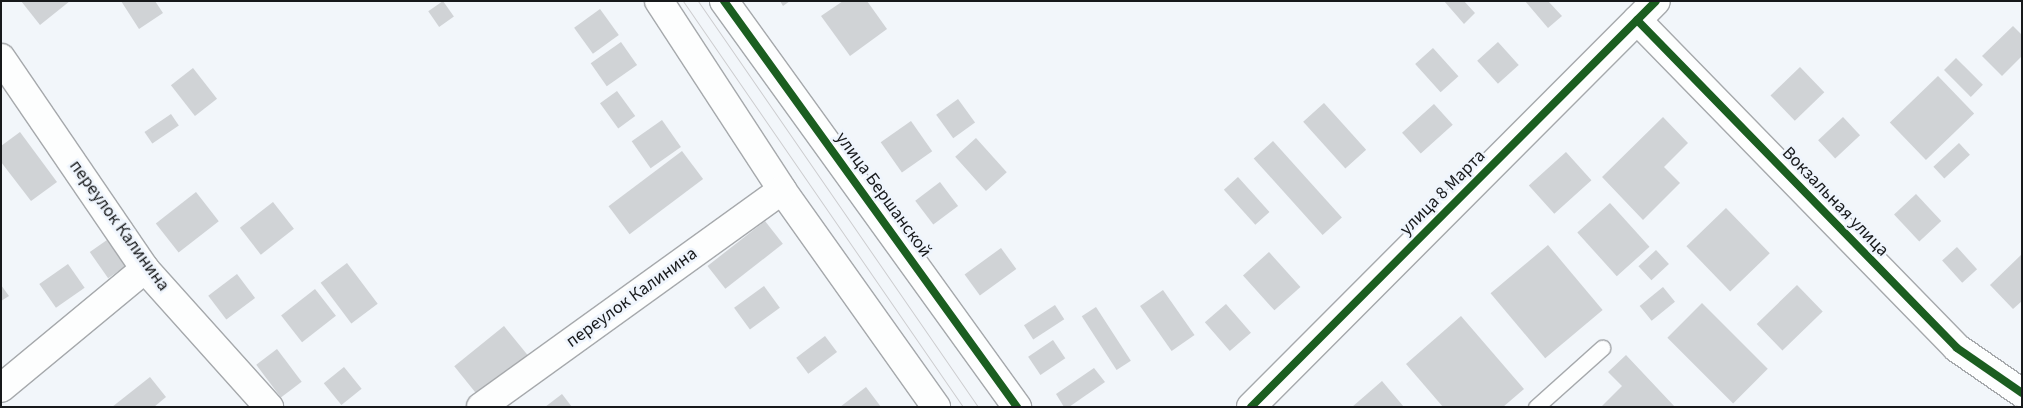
<!DOCTYPE html>
<meta charset="utf-8">
<style>
body{margin:0}
#map{position:relative;width:2023px;height:408px;overflow:hidden;background:#f2f6fa;font-family:"Source Sans 3",sans-serif}
div>[style]{position:absolute}
.building>*{inset:0;background:#d0d3d6;transform-origin:0 0}
.roads{filter:drop-shadow(1px 0 #a6a9ac) drop-shadow(-1px 0 #a6a9ac) drop-shadow(0 1px #a6a9ac) drop-shadow(0 -1px #a6a9ac)}
.service>*{height:15px;margin:-7.5px;padding:0 7.5px;transform-origin:7.5px;border-radius:7.5px;background:#fdfefe}
.minor>*{height:28px;margin:-14px;padding:0 14px;transform-origin:14px;border-radius:14px;background:#fdfefe}
.tram>*{height:1px;margin:-0.5px;padding:0 0.5px;transform-origin:0.5px;border-radius:0.5px;background:#cdcdcf}
.cycleway>*{height:8px;margin:-4px;padding:0 4px;transform-origin:4px;border-radius:4px;background:#1b5e20}
span{translate:-50% -50%;white-space:nowrap;text-align:center;line-height:1.15;-webkit-text-stroke:5px #eff5fd;paint-order:stroke}
.street-label{font-size:18px;color:#17191b}
.frame{position:absolute;inset:0;border:2px solid #17191b;pointer-events:none}
</style>
<div id="map">
<div class="building">
<div style="clip-path:polygon(21px 1px,70px 1px,40px 25px)"></div>
<div style="clip-path:polygon(121px 1px,155px 1px,163px 13px,139px 29px)"></div>
<div style="left:443px;top:1px;width:19px;height:18px;rotate:55deg"></div>
<div style="clip-path:polygon(780px 1px,790px 1px,783px 6px)"></div>
<div style="clip-path:polygon(843px 1px,867px 1px,887px 29px,850px 56px,821px 16px)"></div>
<div style="clip-path:polygon(1444px 1px,1464px 1px,1475px 13px,1464px 24px)"></div>
<div style="clip-path:polygon(1525px 1px,1548px 1px,1562px 16px,1548px 28px)"></div>
<div style="left:600px;top:9px;width:32px;height:32px;rotate:54deg"></div>
<div style="clip-path:polygon(2013px 26px,2022px 35px,2022px 56px,2002px 76px,1982px 56px)"></div>
<div style="left:621px;top:42px;width:28px;height:37px;rotate:55deg"></div>
<div style="left:1498px;top:42px;width:31px;height:28px;rotate:48deg"></div>
<div style="left:1433px;top:48px;width:38px;height:24px;rotate:48deg"></div>
<div style="left:1956px;top:58px;width:38px;height:17px;rotate:45deg"></div>
<div style="left:1800px;top:67px;width:35px;height:41px;rotate:46deg"></div>
<div style="left:193px;top:68px;width:39px;height:28px;rotate:52deg"></div>
<div style="left:1938px;top:76px;width:52px;height:67px;rotate:46deg"></div>
<div style="left:617px;top:91px;width:31px;height:21px;rotate:54deg"></div>
<div style="left:958px;top:99px;width:29px;height:27px;rotate:54deg"></div>
<div style="left:1324px;top:103px;width:63px;height:28px;rotate:48deg"></div>
<div style="left:1434px;top:104px;width:28px;height:43px;rotate:48deg"></div>
<div style="left:171px;top:114px;width:14px;height:32px;rotate:56deg"></div>
<div style="clip-path:polygon(1663px 117px,1688px 143px,1664px 167px,1680px 183px,1643px 220px,1602px 177px)"></div>
<div style="left:1843px;top:117px;width:25px;height:34px;rotate:47deg"></div>
<div style="left:662px;top:120px;width:33px;height:37px;rotate:55deg"></div>
<div style="left:911px;top:121px;width:37px;height:37px;rotate:55deg"></div>
<div style="clip-path:polygon(20px 132px,57px 182px,31px 201px,1px 162px,1px 146px)"></div>
<div style="left:976px;top:138px;width:46px;height:28px;rotate:48deg"></div>
<div style="left:1273px;top:141px;width:103px;height:26px;rotate:48deg"></div>
<div style="left:1959px;top:143px;width:16px;height:35px;rotate:47deg"></div>
<div style="left:682px;top:151px;width:35px;height:92px;rotate:53deg"></div>
<div style="left:1566px;top:152px;width:38px;height:50px;rotate:48deg"></div>
<div style="left:1238px;top:177px;width:47px;height:19px;rotate:48deg"></div>
<div style="left:940px;top:182px;width:30px;height:31px;rotate:53deg"></div>
<div style="left:196px;top:192px;width:37px;height:51px;rotate:52deg"></div>
<div style="left:1916px;top:194px;width:37px;height:30px;rotate:47deg"></div>
<div style="left:273px;top:202px;width:34px;height:42px;rotate:52deg"></div>
<div style="left:1610px;top:203px;width:59px;height:44px;rotate:48deg"></div>
<div style="left:1726px;top:208px;width:63px;height:55px;rotate:46deg"></div>
<div style="left:765px;top:221px;width:29px;height:73px;rotate:52deg"></div>
<div style="left:107px;top:240px;width:32px;height:21px;rotate:55deg"></div>
<div style="left:1548px;top:245px;width:85px;height:75px;rotate:50deg"></div>
<div style="left:1957px;top:247px;width:30px;height:20px;rotate:48deg"></div>
<div style="left:1001px;top:248px;width:26px;height:45px;rotate:54deg"></div>
<div style="left:1656px;top:250px;width:19px;height:24px;rotate:47deg"></div>
<div style="left:1269px;top:252px;width:47px;height:35px;rotate:48deg"></div>
<div style="clip-path:polygon(2022px 254px,2022px 301px,2013px 309px,1990px 285px)"></div>
<div style="left:347px;top:263px;width:51px;height:33px;rotate:53deg"></div>
<div style="left:68px;top:264px;width:29px;height:35px;rotate:55deg"></div>
<div style="left:237px;top:274px;width:30px;height:36px;rotate:53deg"></div>
<div style="clip-path:polygon(1px 285px,9px 296px,1px 301px)"></div>
<div style="left:1797px;top:285px;width:37px;height:56px;rotate:46deg"></div>
<div style="left:764px;top:286px;width:27px;height:37px;rotate:54deg"></div>
<div style="left:1663px;top:287px;width:19px;height:30px;rotate:51deg"></div>
<div style="left:315px;top:289px;width:34px;height:43px;rotate:52deg"></div>
<div style="left:1163px;top:290px;width:55px;height:28px;rotate:55deg"></div>
<div style="left:1702px;top:303px;width:93px;height:49px;rotate:45deg"></div>
<div style="left:1226px;top:304px;width:38px;height:28px;rotate:49deg"></div>
<div style="left:1055px;top:305px;width:17px;height:37px;rotate:57deg"></div>
<div style="left:1096px;top:307px;width:64px;height:17px;rotate:57deg"></div>
<div style="clip-path:polygon(1461px 316px,1524px 389px,1503px 407px,1443px 407px,1406px 364px)"></div>
<div style="left:504px;top:326px;width:41px;height:64px;rotate:51deg"></div>
<div style="left:825px;top:336px;width:20px;height:36px;rotate:53deg"></div>
<div style="left:1053px;top:340px;width:22px;height:30px;rotate:56deg"></div>
<div style="left:277px;top:349px;width:41px;height:26px;rotate:53deg"></div>
<div style="clip-path:polygon(1626px 355px,1675px 407px,1601px 407px,1622px 386px,1608px 372px)"></div>
<div style="left:344px;top:367px;width:28px;height:26px;rotate:51deg"></div>
<div style="clip-path:polygon(1094px 368px,1105px 382px,1069px 407px,1064px 407px,1056px 394px)"></div>
<div style="clip-path:polygon(150px 377px,166px 397px,154px 407px,112px 407px)"></div>
<div style="clip-path:polygon(1382px 381px,1404px 407px,1352px 407px)"></div>
<div style="clip-path:polygon(866px 387px,881px 407px,840px 407px)"></div>
<div style="clip-path:polygon(562px 394px,572px 407px,545px 407px)"></div>
</div>
<div class="roads">
<div class="service">
<div style="left:1536px;top:407px;width:89px;rotate:-41.8deg"></div>
</div>
<div class="minor">
<div style="left:659px;top:1px;width:225px;rotate:56.9deg"></div>
<div style="left:782px;top:190px;width:266px;rotate:54.6deg"></div>
<div style="left:724px;top:1px;width:501px;rotate:54.18deg"></div>
<div style="left:1637px;top:20px;width:458px;rotate:45.7deg"></div>
<div style="left:1957px;top:348px;width:79px;rotate:34.7deg"></div>
<div style="left:1px;top:58px;width:255px;rotate:55.7deg"></div>
<div style="left:145px;top:269px;width:186px;rotate:48.1deg"></div>
<div style="left:1px;top:388px;width:187px;rotate:-39.6deg"></div>
<div style="left:481px;top:407px;width:371px;rotate:-35.8deg"></div>
<div style="left:1251px;top:407px;width:573px;rotate:-45.07deg"></div>
</div>
</div>
<div class="tram">
<div style="left:683px;top:1px;width:493px;rotate:55.4deg"></div>
<div style="left:698px;top:1px;width:493px;rotate:55.4deg"></div>
</div>
<div class="cycleway">
<div style="left:724px;top:1px;width:501px;rotate:54.18deg"></div>
<div style="left:1637px;top:20px;width:458px;rotate:45.7deg"></div>
<div style="left:1957px;top:348px;width:79px;rotate:34.7deg"></div>
<div style="left:1251px;top:407px;width:573px;rotate:-45.07deg"></div>
</div>
<div class="street-label">
<span style="left:1443px;top:193px;rotate:-45deg">улица 8 Марта</span>
<span style="left:883px;top:195px;rotate:54deg">улица Бершанской</span>
<span style="left:1835px;top:202px;rotate:46deg">Вокзальная улица</span>
<span style="left:119px;top:226px;rotate:54deg">переулок Калинина</span>
<span style="left:632px;top:298px;rotate:-36deg">переулок Калинина</span>
</div>
<div class="frame"></div>
</div>
